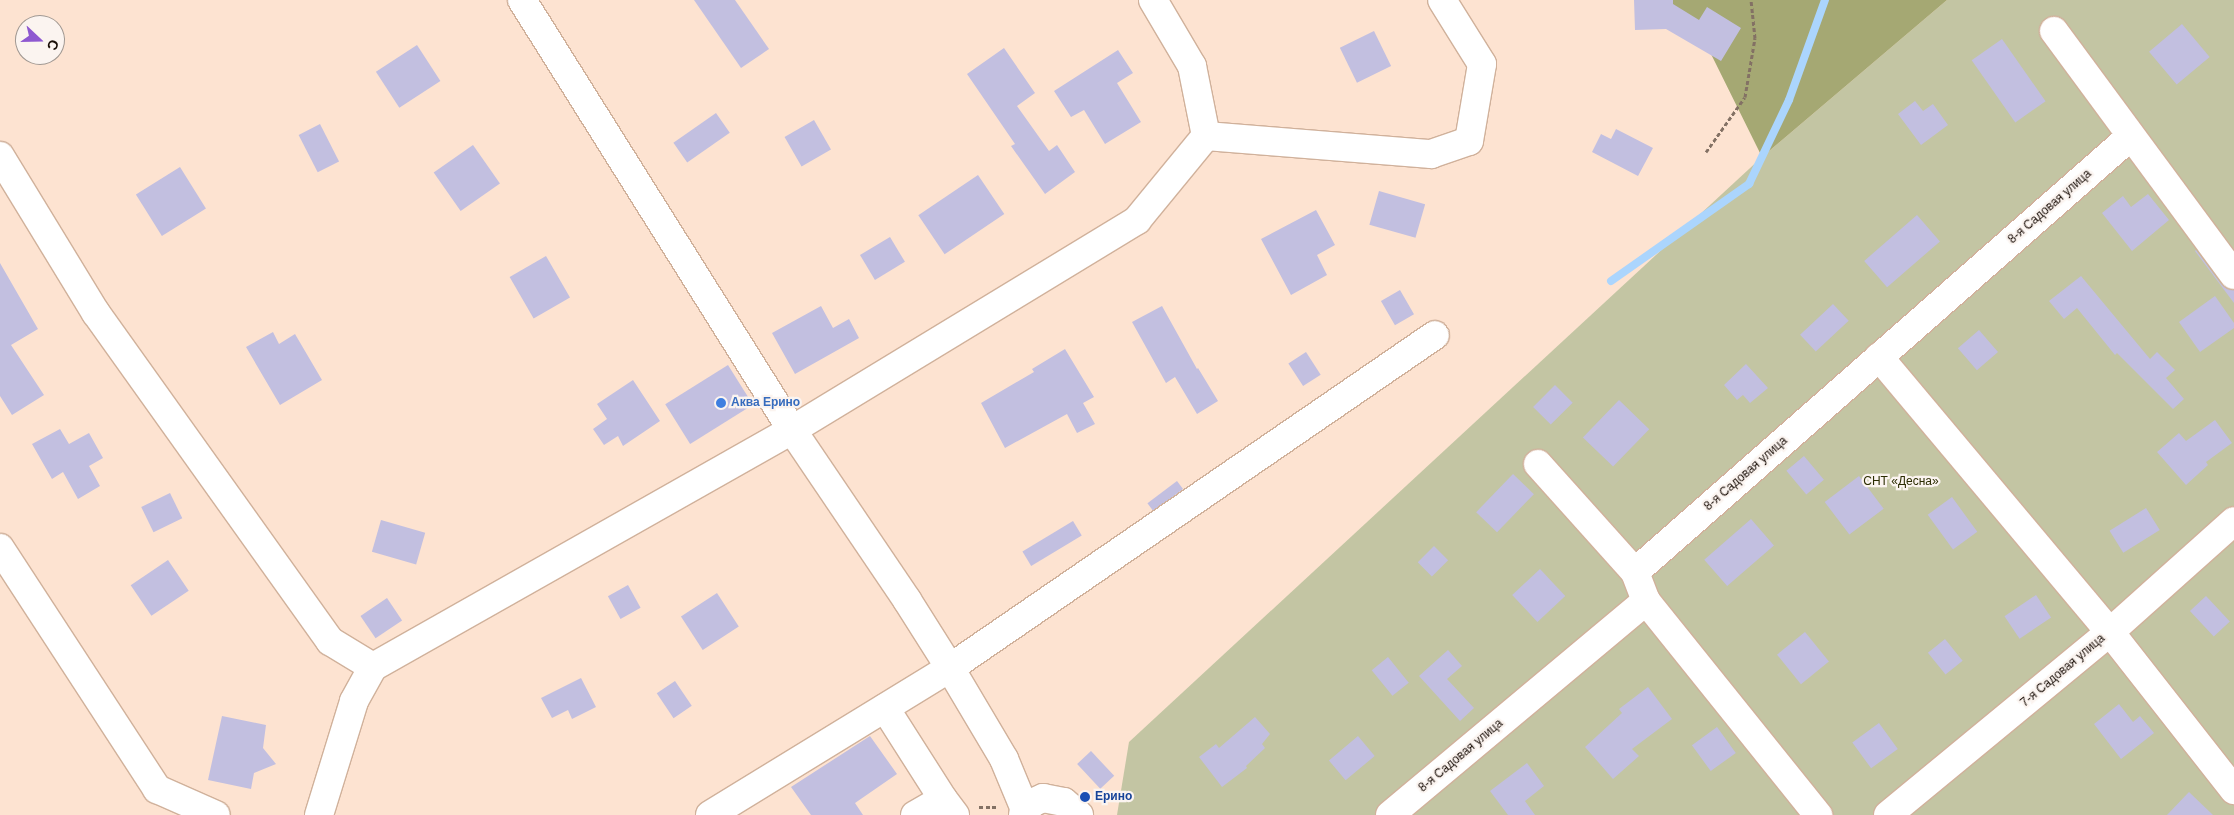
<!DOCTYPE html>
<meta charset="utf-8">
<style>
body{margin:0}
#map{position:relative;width:2234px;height:815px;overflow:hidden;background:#fde3d1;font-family:Helvetica,sans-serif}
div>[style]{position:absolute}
.green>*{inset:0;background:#c3c5a3}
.forest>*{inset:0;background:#a5a873}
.stream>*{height:8px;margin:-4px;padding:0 4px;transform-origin:4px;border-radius:4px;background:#abd5fd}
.building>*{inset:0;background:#c2bfe0;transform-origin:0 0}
.path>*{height:3px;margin-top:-1.5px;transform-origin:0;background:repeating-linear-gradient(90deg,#837164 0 4px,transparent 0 6.5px)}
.roads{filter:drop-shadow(1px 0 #d0b19b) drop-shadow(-1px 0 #d0b19b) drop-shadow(0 1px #d0b19b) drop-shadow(0 -1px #d0b19b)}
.minor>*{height:28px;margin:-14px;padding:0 14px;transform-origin:14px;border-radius:14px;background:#fff}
.dots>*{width:14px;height:14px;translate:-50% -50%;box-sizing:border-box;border:2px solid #fbf4f0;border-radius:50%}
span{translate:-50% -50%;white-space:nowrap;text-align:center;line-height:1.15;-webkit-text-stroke:4.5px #fbf4f0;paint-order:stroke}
.street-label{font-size:12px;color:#180d06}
.shop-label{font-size:12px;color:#366cbe;font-weight:700}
.left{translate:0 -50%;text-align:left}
.park-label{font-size:12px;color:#2c2d02}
.transit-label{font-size:12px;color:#164399;font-weight:700}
.north{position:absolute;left:15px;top:15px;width:50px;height:50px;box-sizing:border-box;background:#fbf4f0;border:1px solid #a09892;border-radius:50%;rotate:111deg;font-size:14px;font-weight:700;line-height:20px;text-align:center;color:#180d06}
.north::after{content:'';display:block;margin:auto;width:18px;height:22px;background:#8e58d0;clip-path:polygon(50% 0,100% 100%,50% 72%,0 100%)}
</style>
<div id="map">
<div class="green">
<div style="clip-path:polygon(1947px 0,2234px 0,2234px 815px,1117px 815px,1129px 742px,1762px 157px)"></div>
</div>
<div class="forest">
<div style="clip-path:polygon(1658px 0,1947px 0,1762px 157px,1711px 54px)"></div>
</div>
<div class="stream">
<div style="left:1611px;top:281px;width:169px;rotate:-35.1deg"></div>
<div style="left:1749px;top:184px;width:93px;rotate:-64.5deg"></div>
<div style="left:1789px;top:100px;width:106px;rotate:-70.2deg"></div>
</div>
<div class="building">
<div style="clip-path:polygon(694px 0,735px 0,769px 49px,741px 68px)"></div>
<div style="clip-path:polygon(1634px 0,1673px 0,1673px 4px,1699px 20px,1707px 7px,1741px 28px,1721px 61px,1666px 29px,1635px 30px)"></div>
<div style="left:2182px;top:24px;width:43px;height:43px;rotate:50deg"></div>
<div style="left:1374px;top:31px;width:39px;height:38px;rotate:64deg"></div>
<div style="left:2002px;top:39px;width:76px;height:37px;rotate:55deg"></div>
<div style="left:417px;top:45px;width:43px;height:49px;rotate:57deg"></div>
<div style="clip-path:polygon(1004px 48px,1035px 93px,1017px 106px,1049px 151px,1057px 145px,1075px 172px,1045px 194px,1011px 146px,1015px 144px,967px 74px)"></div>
<div style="clip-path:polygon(1118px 50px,1133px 73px,1117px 83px,1141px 122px,1105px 144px,1084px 110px,1071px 117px,1054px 91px)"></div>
<div style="clip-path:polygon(1915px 101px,1923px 111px,1933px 104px,1948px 125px,1921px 145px,1898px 114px)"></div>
<div style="left:716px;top:113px;width:24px;height:52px;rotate:55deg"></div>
<div style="left:814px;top:120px;width:34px;height:34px;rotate:60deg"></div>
<div style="left:320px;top:124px;width:42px;height:24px;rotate:63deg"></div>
<div style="clip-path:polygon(1616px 129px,1653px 148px,1638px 176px,1592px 152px,1601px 134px,1611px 139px)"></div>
<div style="left:473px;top:145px;width:47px;height:48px;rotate:55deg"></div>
<div style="left:180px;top:167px;width:49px;height:52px;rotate:58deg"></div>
<div style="left:978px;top:175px;width:47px;height:72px;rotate:56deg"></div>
<div style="left:1379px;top:191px;width:48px;height:35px;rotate:16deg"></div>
<div style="clip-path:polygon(2148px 194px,2169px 220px,2132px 251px,2102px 213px,2123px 196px,2131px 207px)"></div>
<div style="clip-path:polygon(1316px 210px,1335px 245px,1317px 255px,1327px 275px,1291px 295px,1261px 239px)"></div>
<div style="left:1917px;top:215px;width:35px;height:70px;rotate:49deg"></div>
<div style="left:890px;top:237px;width:29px;height:35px;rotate:59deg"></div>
<div style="clip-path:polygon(2196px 250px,2221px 284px,2227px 289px,2234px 290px,2234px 303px,2195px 251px)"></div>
<div style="left:546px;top:256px;width:48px;height:42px;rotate:60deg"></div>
<div style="clip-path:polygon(0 263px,38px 329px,11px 345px,44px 395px,12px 415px,0 396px)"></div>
<div style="clip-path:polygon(2081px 276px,2150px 359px,2157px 352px,2175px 370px,2166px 378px,2184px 399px,2173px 409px,2117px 353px,2115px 355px,2077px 308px,2064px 319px,2049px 301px)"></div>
<div style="left:1400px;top:290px;width:28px;height:22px;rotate:60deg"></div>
<div style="clip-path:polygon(2215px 296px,2234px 323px,2234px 328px,2200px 352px,2179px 322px)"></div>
<div style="left:1833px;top:304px;width:23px;height:45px;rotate:47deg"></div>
<div style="clip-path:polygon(821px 306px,833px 328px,849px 319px,859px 338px,795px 374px,772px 333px)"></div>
<div style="clip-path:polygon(1162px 306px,1197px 369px,1198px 368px,1218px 401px,1197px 414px,1175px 377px,1166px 383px,1132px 322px)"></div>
<div style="left:1979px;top:330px;width:29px;height:28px;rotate:49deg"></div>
<div style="clip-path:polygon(273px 332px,279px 344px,295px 334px,322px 380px,280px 405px,246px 347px)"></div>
<div style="clip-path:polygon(1065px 349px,1094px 397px,1083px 403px,1095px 424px,1077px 433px,1067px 414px,1005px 448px,981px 403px,1034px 372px,1032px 369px)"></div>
<div style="left:1306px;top:352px;width:27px;height:21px;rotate:57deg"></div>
<div style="clip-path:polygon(1746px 364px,1768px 388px,1750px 403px,1743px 395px,1737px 400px,1724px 385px)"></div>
<div style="left:728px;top:365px;width:47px;height:74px;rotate:58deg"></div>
<div style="clip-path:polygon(633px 380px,660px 421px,623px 446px,618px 436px,604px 445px,593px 429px,607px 419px,597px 404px)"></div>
<div style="left:1555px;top:385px;width:25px;height:31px;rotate:45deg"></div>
<div style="left:1619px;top:400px;width:42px;height:52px;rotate:44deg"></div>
<div style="clip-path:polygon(2215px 420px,2232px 443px,2206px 462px,2208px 465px,2186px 485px,2157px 452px,2179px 433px,2186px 441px)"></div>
<div style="clip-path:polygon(60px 429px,69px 444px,89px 433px,103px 458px,89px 466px,100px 486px,78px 499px,63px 472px,52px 479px,32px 444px)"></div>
<div style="left:1804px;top:456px;width:31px;height:23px;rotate:50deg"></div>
<div style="left:1513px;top:474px;width:29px;height:53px;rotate:44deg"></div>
<div style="left:1859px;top:476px;width:41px;height:43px;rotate:53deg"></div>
<div style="left:1177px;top:481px;width:10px;height:37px;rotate:53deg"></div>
<div style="left:170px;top:493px;width:28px;height:32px;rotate:64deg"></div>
<div style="left:1952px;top:497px;width:43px;height:30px;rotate:54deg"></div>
<div style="left:2146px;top:508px;width:26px;height:43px;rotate:58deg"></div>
<div style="left:1751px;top:519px;width:35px;height:62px;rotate:49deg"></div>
<div style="left:381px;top:520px;width:46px;height:33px;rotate:16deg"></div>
<div style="left:1073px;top:521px;width:17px;height:59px;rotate:59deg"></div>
<div style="left:1434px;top:546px;width:20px;height:23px;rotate:45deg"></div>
<div style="left:168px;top:560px;width:37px;height:45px;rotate:56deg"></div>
<div style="left:1540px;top:569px;width:37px;height:38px;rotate:47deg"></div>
<div style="left:628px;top:585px;width:26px;height:23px;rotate:61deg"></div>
<div style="left:717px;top:593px;width:40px;height:43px;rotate:57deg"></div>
<div style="left:2036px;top:595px;width:27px;height:38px;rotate:56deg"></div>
<div style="left:2206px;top:596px;width:35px;height:22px;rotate:47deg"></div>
<div style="left:387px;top:598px;width:27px;height:32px;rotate:56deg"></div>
<div style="left:1805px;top:632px;width:38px;height:36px;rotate:51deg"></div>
<div style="left:1945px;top:639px;width:28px;height:22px;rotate:51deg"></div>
<div style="clip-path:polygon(1448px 650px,1462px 666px,1447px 679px,1474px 708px,1460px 721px,1419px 676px)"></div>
<div style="left:1388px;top:657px;width:33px;height:21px;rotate:51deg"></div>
<div style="clip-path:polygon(581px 678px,596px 707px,572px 719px,568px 710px,552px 718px,541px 698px)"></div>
<div style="left:675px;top:681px;width:30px;height:22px;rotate:56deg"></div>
<div style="clip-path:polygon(1648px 687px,1672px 719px,1632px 749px,1639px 756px,1613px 779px,1585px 747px,1622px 713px,1619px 709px)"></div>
<div style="clip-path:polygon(2119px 704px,2133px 722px,2140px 716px,2154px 733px,2121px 759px,2094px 724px)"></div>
<div style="clip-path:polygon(222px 716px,266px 725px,263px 748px,276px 764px,254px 773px,251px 789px,208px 780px)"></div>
<div style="clip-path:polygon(1255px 717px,1270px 734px,1262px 744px,1265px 748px,1246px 766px,1247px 768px,1222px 787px,1199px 757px,1216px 744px,1219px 748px)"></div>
<div style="left:1879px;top:723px;width:32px;height:33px;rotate:54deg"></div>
<div style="left:1717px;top:727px;width:32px;height:31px;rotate:54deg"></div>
<div style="clip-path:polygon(870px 736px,897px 774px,855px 803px,863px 815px,811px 815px,791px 787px)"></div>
<div style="left:1358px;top:736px;width:26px;height:38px;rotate:50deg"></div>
<div style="left:1091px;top:751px;width:34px;height:19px;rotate:47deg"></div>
<div style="clip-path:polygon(1527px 763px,1544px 786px,1525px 801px,1535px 815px,1508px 815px,1490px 791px)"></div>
<div style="clip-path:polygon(2189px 792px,2213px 815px,2167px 815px)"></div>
</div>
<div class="path">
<div style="left:1706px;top:152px;width:67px;rotate:-54.7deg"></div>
<div style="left:1745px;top:97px;width:60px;rotate:-80.4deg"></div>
<div style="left:1755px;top:38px;width:38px;rotate:-96deg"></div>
<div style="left:979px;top:807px;width:17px"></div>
</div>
<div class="roads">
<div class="minor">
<div style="left:522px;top:0;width:508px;rotate:57.88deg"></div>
<div style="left:792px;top:430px;width:205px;rotate:55.9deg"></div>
<div style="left:907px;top:600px;width:80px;rotate:57.7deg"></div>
<div style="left:950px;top:668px;width:106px;rotate:59.3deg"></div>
<div style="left:1004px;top:759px;width:52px;rotate:67.4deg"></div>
<div style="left:1153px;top:0;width:77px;rotate:59.4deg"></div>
<div style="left:1192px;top:66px;width:71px;rotate:78.7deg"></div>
<div style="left:2054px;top:31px;width:303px;rotate:53.6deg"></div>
<div style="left:0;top:156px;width:184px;rotate:58.6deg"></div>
<div style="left:96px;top:313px;width:403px;rotate:54.5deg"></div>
<div style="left:330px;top:641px;width:50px;rotate:31.2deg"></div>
<div style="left:1879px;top:357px;width:359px;rotate:50deg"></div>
<div style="left:2110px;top:632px;width:201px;rotate:51.9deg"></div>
<div style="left:1538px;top:464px;width:145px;rotate:48.1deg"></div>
<div style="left:0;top:548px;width:288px;rotate:56.9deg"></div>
<div style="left:157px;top:789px;width:64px;rotate:23.8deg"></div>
<div style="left:1646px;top:601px;width:275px;rotate:51.2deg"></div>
<div style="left:885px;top:708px;width:108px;rotate:57.5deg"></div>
<div style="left:319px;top:815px;width:119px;rotate:-72.9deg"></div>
<div style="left:354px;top:701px;width:39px;rotate:-61deg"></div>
<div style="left:373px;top:667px;width:481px;rotate:-29.5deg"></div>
<div style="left:792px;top:430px;width:404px;rotate:-31.3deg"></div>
<div style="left:1137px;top:220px;width:109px;rotate:-50.6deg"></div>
<div style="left:1206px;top:136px;width:226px;rotate:4.6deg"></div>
<div style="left:1431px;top:154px;width:40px;rotate:-18.9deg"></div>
<div style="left:1469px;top:141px;width:78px;rotate:-80.4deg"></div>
<div style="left:1482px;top:64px;width:75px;rotate:-122deg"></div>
<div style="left:710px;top:815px;width:281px;rotate:-31.5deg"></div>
<div style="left:950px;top:668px;width:588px;rotate:-34.47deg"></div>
<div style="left:915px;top:815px;width:32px;rotate:-30deg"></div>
<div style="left:943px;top:799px;width:20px;rotate:53deg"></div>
<div style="left:1023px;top:815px;width:5px;rotate:-79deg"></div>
<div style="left:1024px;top:810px;width:13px;rotate:-39deg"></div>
<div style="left:1034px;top:802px;width:10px;rotate:-24deg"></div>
<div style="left:1043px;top:798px;width:21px;rotate:11deg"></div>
<div style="left:1064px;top:802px;width:20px;rotate:41deg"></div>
<div style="left:1390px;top:815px;width:334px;rotate:-39.9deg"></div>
<div style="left:1646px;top:601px;width:31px;rotate:-111deg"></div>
<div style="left:1635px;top:572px;width:660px;rotate:-41.32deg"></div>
<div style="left:1888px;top:815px;width:288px;rotate:-39.5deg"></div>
<div style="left:2110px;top:632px;width:166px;rotate:-41.8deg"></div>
</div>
</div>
<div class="dots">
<div style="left:721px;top:403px;background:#3f7fe0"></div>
<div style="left:1085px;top:797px;background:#1a4fb4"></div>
</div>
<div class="street-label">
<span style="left:2050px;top:207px;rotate:-41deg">8-я Садовая улица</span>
<span style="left:1746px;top:474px;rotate:-41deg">8-я Садовая улица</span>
<span style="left:2063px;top:671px;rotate:-40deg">7-я Садовая улица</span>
<span style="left:1461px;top:756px;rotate:-40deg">8-я Садовая улица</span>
</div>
<div class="shop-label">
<span class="left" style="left:731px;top:403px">Аква Ерино</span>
</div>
<div class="park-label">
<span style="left:1901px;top:482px">СНТ «Десна»</span>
</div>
<div class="transit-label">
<span class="left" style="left:1095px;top:797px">Ерино</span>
</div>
<div class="north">С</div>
</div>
